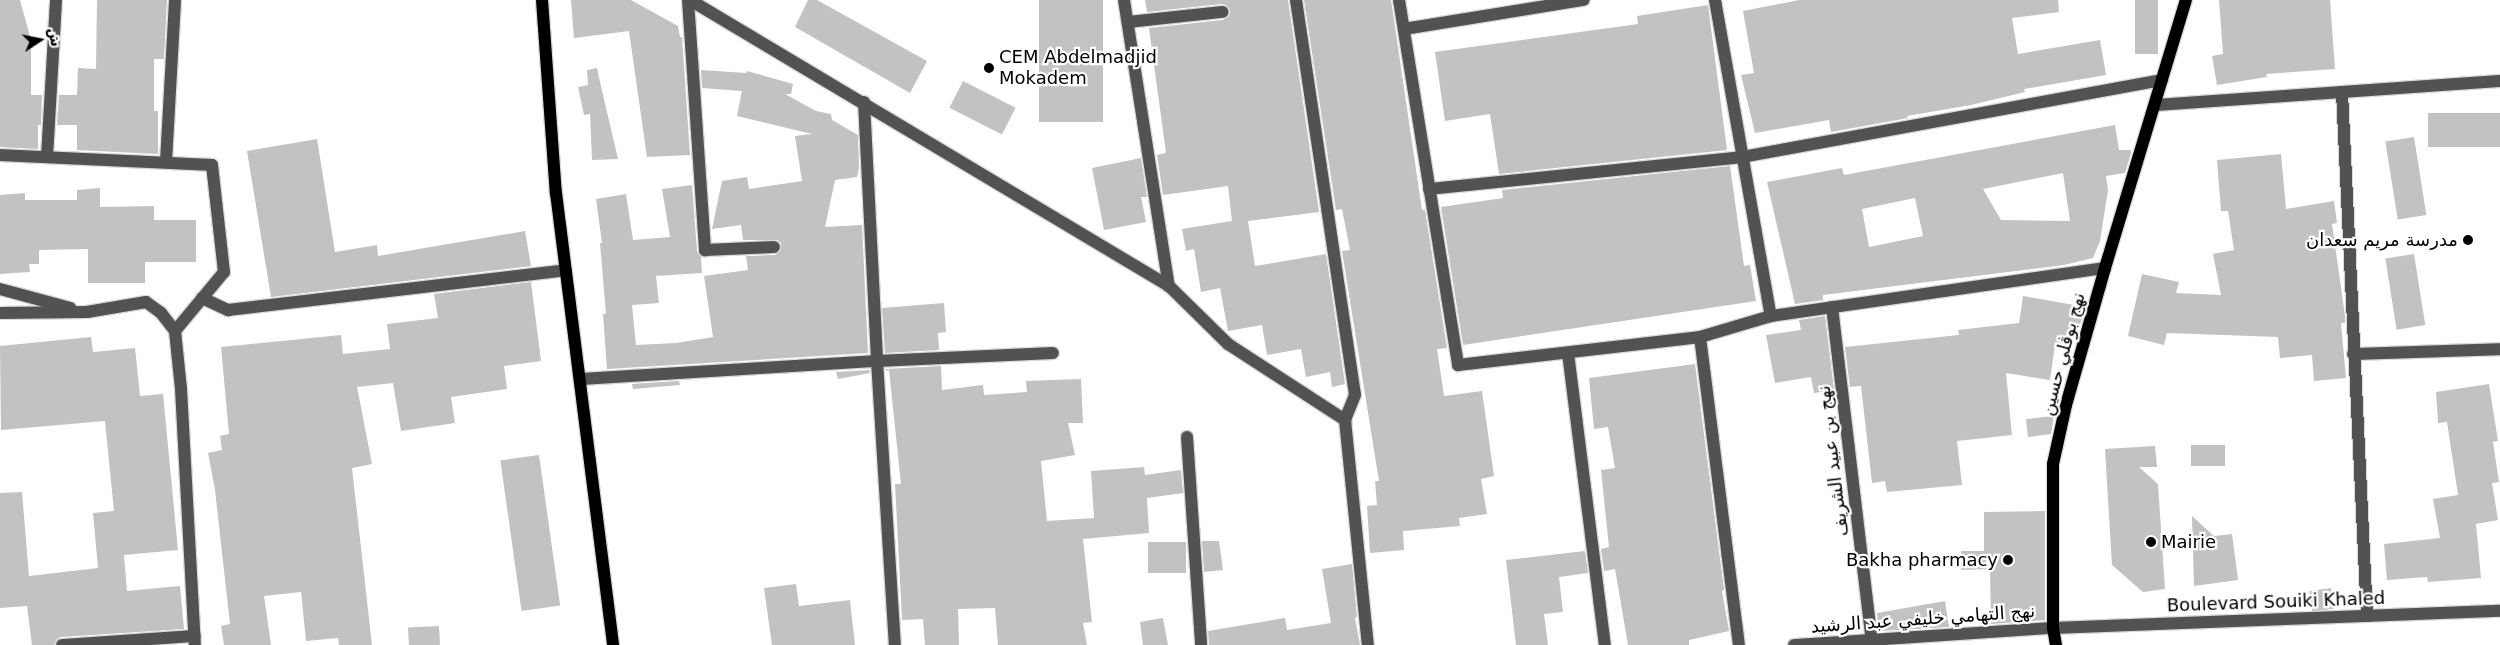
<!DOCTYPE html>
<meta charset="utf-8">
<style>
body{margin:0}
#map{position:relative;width:2500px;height:645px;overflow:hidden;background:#fff;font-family:"DejaVu Sans",Vazirmatn,sans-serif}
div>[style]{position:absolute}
.building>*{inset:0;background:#c2c2c2;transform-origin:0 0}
.roads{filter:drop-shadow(1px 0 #dbdbdb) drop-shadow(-1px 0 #dbdbdb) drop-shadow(0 1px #dbdbdb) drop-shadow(0 -1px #dbdbdb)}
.minor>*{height:12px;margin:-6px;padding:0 6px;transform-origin:6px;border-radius:6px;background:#525252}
.major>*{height:12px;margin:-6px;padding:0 6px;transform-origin:6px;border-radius:6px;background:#000}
.dots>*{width:14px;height:14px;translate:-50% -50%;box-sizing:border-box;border:2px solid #fff;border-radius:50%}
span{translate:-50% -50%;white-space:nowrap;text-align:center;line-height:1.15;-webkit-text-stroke:4.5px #fff;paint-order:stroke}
.poi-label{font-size:18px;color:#000}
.left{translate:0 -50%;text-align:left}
.right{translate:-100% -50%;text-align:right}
.street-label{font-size:18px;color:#000}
.north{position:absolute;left:15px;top:15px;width:50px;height:50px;-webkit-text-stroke:4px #fff;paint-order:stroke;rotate:79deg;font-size:14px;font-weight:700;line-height:20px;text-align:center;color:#000}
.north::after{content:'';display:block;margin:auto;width:18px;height:22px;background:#000;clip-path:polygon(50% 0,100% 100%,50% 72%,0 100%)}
</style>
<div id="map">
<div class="building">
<div style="clip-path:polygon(0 0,20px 0,31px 40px,31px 95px,42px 95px,41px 125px,38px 125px,38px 149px,0 147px)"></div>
<div style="clip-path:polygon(97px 0,167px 0,164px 59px,154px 59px,154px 111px,158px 111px,158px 154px,77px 150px,77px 125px,57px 125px,59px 95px,77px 95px,78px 68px,96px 69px)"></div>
<div style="clip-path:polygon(571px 0,631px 0,678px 26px,680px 37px,682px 37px,690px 155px,647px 157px,629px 31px,574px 38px)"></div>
<div style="clip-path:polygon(808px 0,817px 0,927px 61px,910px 93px,795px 27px)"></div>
<div style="left:1039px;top:0;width:64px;height:122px"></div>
<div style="clip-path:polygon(1145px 0,1288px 0,1319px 212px,1248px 221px,1255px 266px,1326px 254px,1345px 384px,1332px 387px,1330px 372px,1306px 377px,1301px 349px,1267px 355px,1262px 325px,1228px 331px,1220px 288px,1201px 292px,1194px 249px,1186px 251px,1182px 229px,1232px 221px,1228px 186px,1163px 195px,1157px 155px,1166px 153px,1149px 28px,1223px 20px,1229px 16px,1230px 11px,1226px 5px,1221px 4px,1147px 12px)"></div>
<div style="clip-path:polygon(1304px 0,1391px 0,1422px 210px,1425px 210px,1447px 348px,1437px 349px,1444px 396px,1482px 391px,1494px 476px,1481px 479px,1487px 514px,1459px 518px,1460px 526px,1403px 531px,1404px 550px,1370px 553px,1367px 506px,1377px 505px,1375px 481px,1379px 481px,1342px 251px,1350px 250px,1342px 209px,1336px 210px)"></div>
<div style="clip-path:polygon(1799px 0,2058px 0,2059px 12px,2012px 18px,2018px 54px,2100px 40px,2106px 75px,2024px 89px,2025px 92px,1971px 105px,1907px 116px,1908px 118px,1831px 132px,1829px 120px,1755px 133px,1741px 75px,1754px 73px,1743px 11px)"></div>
<div style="left:2135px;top:0;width:23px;height:54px"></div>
<div style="clip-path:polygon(2219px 0,2330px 0,2335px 69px,2266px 74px,2267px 77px,2217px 85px,2212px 56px,2223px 54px)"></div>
<div style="clip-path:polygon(1708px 5px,1727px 150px,1499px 174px,1490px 114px,1445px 121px,1435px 52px,1638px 24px,1637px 16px)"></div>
<div style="clip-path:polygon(597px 68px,600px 82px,618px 159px,592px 160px,590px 114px,584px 115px,578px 87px,588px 85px,587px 70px)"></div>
<div style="clip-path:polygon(701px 70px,746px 73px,747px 71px,793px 84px,791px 94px,785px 94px,816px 111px,831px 114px,832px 120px,858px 135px,859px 168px,857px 177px,835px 180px,825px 227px,862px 225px,868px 353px,607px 369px,603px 314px,606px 314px,600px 243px,602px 243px,596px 199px,626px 194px,633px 240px,670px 237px,662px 189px,692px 185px,697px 251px,701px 257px,702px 273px,656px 276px,659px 303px,632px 305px,636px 345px,676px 343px,713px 337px,704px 276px,748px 270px,746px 256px,775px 255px,781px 250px,781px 243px,777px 240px,743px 240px,741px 225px,712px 229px,722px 181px,747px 177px,749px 189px,802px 181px,795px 136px,812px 134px,737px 116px,742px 91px,702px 88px)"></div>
<div style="left:963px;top:81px;width:59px;height:30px;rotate:27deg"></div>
<div style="left:2500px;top:113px;width:34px;height:72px;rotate:90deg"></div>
<div style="clip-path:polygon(evenodd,2115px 125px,2119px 150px,2131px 150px,2131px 153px,2125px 173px,2106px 176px,2108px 190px,2100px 241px,2093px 258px,2064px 265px,1823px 295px,1823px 300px,1795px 304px,1767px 182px,1842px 168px,1844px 175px,2115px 125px,2063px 173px,2070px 221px,2001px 220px,1983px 189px,2063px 173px,2115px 125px,1915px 198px,1923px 236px,1869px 247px,1862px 209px,1915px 198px)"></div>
<div style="left:2414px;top:137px;width:79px;height:29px;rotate:81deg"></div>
<div style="clip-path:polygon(317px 139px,335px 252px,377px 245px,378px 256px,525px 231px,531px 266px,271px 297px,247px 151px)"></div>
<div style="clip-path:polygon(2281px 154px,2286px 209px,2334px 201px,2337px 223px,2332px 224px,2345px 316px,2345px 323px,2341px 323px,2346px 378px,2314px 381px,2312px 355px,2280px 358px,2278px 337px,2167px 333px,2164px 345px,2128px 336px,2142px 274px,2179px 282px,2176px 293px,2221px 295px,2213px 254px,2234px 250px,2228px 211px,2221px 211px,2217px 160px)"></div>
<div style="clip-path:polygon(1141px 158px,1147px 197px,1141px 197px,1146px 222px,1104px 230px,1092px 168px)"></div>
<div style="clip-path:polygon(1730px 166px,1744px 266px,1750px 265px,1756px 301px,1463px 345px,1441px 207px,1503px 198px,1502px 190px)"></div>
<div style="clip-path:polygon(100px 188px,100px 207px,154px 206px,154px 220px,196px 220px,196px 262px,145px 262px,145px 283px,88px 283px,88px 249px,39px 250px,39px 264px,29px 264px,30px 272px,0 274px,0 195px,25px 193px,25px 200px,77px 200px,77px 190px)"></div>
<div style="left:2414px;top:254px;width:72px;height:29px;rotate:81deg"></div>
<div style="clip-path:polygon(531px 282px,541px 361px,504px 366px,507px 389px,451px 397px,455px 423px,401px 431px,393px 383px,357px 387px,372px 464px,352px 468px,372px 645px,339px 645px,338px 638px,306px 641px,301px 592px,264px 596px,271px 645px,224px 645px,221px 626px,230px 624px,215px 490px,208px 453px,222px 450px,220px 436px,229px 434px,221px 347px,341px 335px,343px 354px,390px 349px,387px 324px,438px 318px,434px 294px)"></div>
<div style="clip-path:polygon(2023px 296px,2085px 307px,2078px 332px,2067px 330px,2065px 346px,2055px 345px,2050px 380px,2006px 373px,2012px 435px,1957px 441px,1962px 485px,1887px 492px,1885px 481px,1872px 483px,1861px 386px,1850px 387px,1845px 347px,1959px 335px,1958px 330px,2019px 323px)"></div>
<div style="clip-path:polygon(944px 303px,946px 332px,938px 333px,939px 350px,885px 353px,882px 308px)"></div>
<div style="clip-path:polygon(1825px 316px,1834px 390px,1814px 393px,1811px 377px,1775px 383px,1766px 335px,1801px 330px,1799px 320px)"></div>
<div style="clip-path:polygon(91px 337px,93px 352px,135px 348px,140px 396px,163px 394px,178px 550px,124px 555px,127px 591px,180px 586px,184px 629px,61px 637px,57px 639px,54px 645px,32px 645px,27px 606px,0 608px,0 493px,22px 492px,29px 576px,98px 568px,93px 513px,114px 511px,105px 421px,1px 430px,0 346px)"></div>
<div style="clip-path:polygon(1695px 364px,1724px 590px,1722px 591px,1729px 631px,1689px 640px,1689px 645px,1628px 645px,1615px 569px,1604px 571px,1601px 549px,1609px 547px,1601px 470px,1615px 468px,1608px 427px,1594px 429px,1589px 378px)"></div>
<div style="clip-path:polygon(941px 366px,942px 390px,983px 385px,984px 395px,1027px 392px,1026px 381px,1081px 379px,1083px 423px,1068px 423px,1075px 455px,1041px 461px,1047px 521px,1094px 518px,1091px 471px,1144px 467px,1145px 475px,1181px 470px,1183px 493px,1147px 498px,1149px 533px,1083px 539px,1092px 622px,1083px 623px,1087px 645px,998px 645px,995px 608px,958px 609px,959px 645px,925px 645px,923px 619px,902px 620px,895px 484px,901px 484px,889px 370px,886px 371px,886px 369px)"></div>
<div style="clip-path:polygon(869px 370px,870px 373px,838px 379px,836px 372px)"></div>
<div style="clip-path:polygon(679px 381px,680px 385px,633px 389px,632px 384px)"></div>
<div style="clip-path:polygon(2489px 384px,2498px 441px,2493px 442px,2499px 482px,2492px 483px,2498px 520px,2476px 524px,2481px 578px,2428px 582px,2427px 577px,2387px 580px,2384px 544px,2440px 538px,2433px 499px,2458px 495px,2447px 422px,2438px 423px,2436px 392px)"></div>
<div style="clip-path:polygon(2054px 416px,2051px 434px,2028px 437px,2026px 419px)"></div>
<div style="left:2225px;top:445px;width:21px;height:34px;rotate:90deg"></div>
<div style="clip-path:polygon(2155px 446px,2157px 467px,2139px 467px,2158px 484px,2165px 589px,2143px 592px,2112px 565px,2105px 449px)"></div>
<div style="left:539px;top:455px;width:152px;height:39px;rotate:82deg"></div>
<div style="clip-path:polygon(2045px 511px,2045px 620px,1991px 624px,1990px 569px,1961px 570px,1961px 551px,1984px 551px,1984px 512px)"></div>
<div style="clip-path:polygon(2192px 516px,2214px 536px,2232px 534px,2238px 580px,2194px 586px)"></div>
<div style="clip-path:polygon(1202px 541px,1219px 541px,1223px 570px,1204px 572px)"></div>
<div style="left:1148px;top:542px;width:38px;height:31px"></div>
<div style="clip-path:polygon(1585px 551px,1588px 573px,1559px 577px,1563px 612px,1544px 614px,1548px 645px,1516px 645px,1506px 560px)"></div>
<div style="clip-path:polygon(1352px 564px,1357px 617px,1355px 618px,1360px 645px,1209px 645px,1208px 631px,1285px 618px,1287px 630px,1331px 623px,1322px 569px)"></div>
<div style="clip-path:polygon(796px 584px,799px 606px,850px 600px,855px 645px,772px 645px,764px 588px)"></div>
<div style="left:2331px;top:588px;width:21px;height:22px;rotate:82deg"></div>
<div style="clip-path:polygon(1945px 601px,1949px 627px,1879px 631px,1877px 613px)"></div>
<div style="clip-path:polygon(1163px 618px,1168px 645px,1143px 645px,1140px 622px)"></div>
<div style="left:439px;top:626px;width:19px;height:31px;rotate:87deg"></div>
</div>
<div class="roads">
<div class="minor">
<div style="left:688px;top:0;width:251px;rotate:86.1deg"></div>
<div style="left:705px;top:250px;width:69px;rotate:-2.5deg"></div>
<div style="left:690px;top:0;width:558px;rotate:30.84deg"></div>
<div style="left:1169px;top:286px;width:83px;rotate:44.5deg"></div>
<div style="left:1228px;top:344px;width:140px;rotate:33deg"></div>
<div style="left:1124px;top:0;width:290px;rotate:81.1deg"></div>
<div style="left:1296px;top:0;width:399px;rotate:81.5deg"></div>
<div style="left:1355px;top:395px;width:27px;rotate:112deg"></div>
<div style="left:1345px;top:420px;width:226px;rotate:84.2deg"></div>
<div style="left:1399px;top:0;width:370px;rotate:80.8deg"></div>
<div style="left:1458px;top:365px;width:244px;rotate:-6.6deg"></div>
<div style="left:1700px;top:337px;width:74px;rotate:-16.5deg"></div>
<div style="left:1771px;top:316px;width:337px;rotate:-8.2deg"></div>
<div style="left:1715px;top:0;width:321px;rotate:80deg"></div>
<div style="left:1128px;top:22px;width:95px;rotate:-6.1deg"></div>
<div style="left:1404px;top:29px;width:182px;rotate:-9.2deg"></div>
<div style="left:2342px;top:92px;width:525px;rotate:87.27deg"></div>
<div style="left:864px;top:102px;width:259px;rotate:87.1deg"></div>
<div style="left:877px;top:361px;width:285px;rotate:86.4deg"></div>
<div style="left:2155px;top:105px;width:346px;rotate:-4deg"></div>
<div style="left:0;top:155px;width:212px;rotate:2.7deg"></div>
<div style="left:212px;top:165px;width:108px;rotate:83.6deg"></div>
<div style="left:224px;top:272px;width:77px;rotate:129.7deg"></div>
<div style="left:47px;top:157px;width:157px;rotate:-86.7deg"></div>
<div style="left:166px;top:162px;width:162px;rotate:-86.8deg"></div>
<div style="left:1429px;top:189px;width:315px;rotate:-5.8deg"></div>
<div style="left:1742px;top:157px;width:427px;rotate:-10.4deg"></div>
<div style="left:0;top:289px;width:73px;rotate:15.2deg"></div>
<div style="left:202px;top:298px;width:29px;rotate:25deg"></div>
<div style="left:228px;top:310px;width:340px;rotate:-6.7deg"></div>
<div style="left:1832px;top:307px;width:335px;rotate:83.2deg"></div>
<div style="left:0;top:313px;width:87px;rotate:-0.7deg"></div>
<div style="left:87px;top:312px;width:60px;rotate:-9.6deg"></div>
<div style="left:146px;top:302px;width:19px;rotate:36deg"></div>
<div style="left:161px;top:313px;width:23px;rotate:52deg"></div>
<div style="left:175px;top:331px;width:58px;rotate:84.1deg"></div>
<div style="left:181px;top:389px;width:256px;rotate:86.9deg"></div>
<div style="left:1700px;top:337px;width:310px;rotate:82.8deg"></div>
<div style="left:1568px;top:353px;width:294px;rotate:82.8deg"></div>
<div style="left:2353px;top:354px;width:147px;rotate:-1.9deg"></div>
<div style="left:581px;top:379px;width:297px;rotate:-3.5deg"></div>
<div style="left:877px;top:361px;width:176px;rotate:-2.6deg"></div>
<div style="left:1187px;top:437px;width:208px;rotate:86.1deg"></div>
<div style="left:62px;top:645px;width:133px;rotate:-3.9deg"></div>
<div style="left:1794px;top:645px;width:260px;rotate:-3.8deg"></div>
<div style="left:2053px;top:628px;width:447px;rotate:-2.2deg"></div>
</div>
<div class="major">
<div style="left:542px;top:0;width:194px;rotate:85.9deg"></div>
<div style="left:556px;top:193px;width:456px;rotate:82.8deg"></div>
<div style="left:2056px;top:645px;width:17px;rotate:-100deg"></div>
<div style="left:2053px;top:628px;width:164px;rotate:-90deg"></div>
<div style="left:2053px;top:464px;width:60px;rotate:-77.6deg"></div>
<div style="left:2066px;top:405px;width:142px;rotate:-74.1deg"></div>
<div style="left:2105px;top:268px;width:280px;rotate:-73.2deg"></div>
</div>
</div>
<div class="dots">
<div style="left:989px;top:68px;background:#000"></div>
<div style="left:2468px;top:240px;background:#000"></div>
<div style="left:2151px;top:542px;background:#000"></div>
<div style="left:2008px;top:560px;background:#000"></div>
</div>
<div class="poi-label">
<span class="left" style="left:999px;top:68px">CEM Abdelmadjid<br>Mokadem</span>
<span class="right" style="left:2458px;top:240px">مدرسة مريم سعدان</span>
<span class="left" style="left:2161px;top:542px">Mairie</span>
<span class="right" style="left:1998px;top:560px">Bakha pharmacy</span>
</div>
<div class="street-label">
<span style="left:2063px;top:354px;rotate:-75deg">نهج بوڨلي حسين</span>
<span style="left:1833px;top:461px;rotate:-97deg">نهج بن عبيد الشريف</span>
<span style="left:2276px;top:602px;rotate:-2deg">Boulevard Souiki Khaled</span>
<span style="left:1923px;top:619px;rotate:-4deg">نهج التهامي خليفي عبد الرشيد</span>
</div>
<div class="north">ش</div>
</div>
